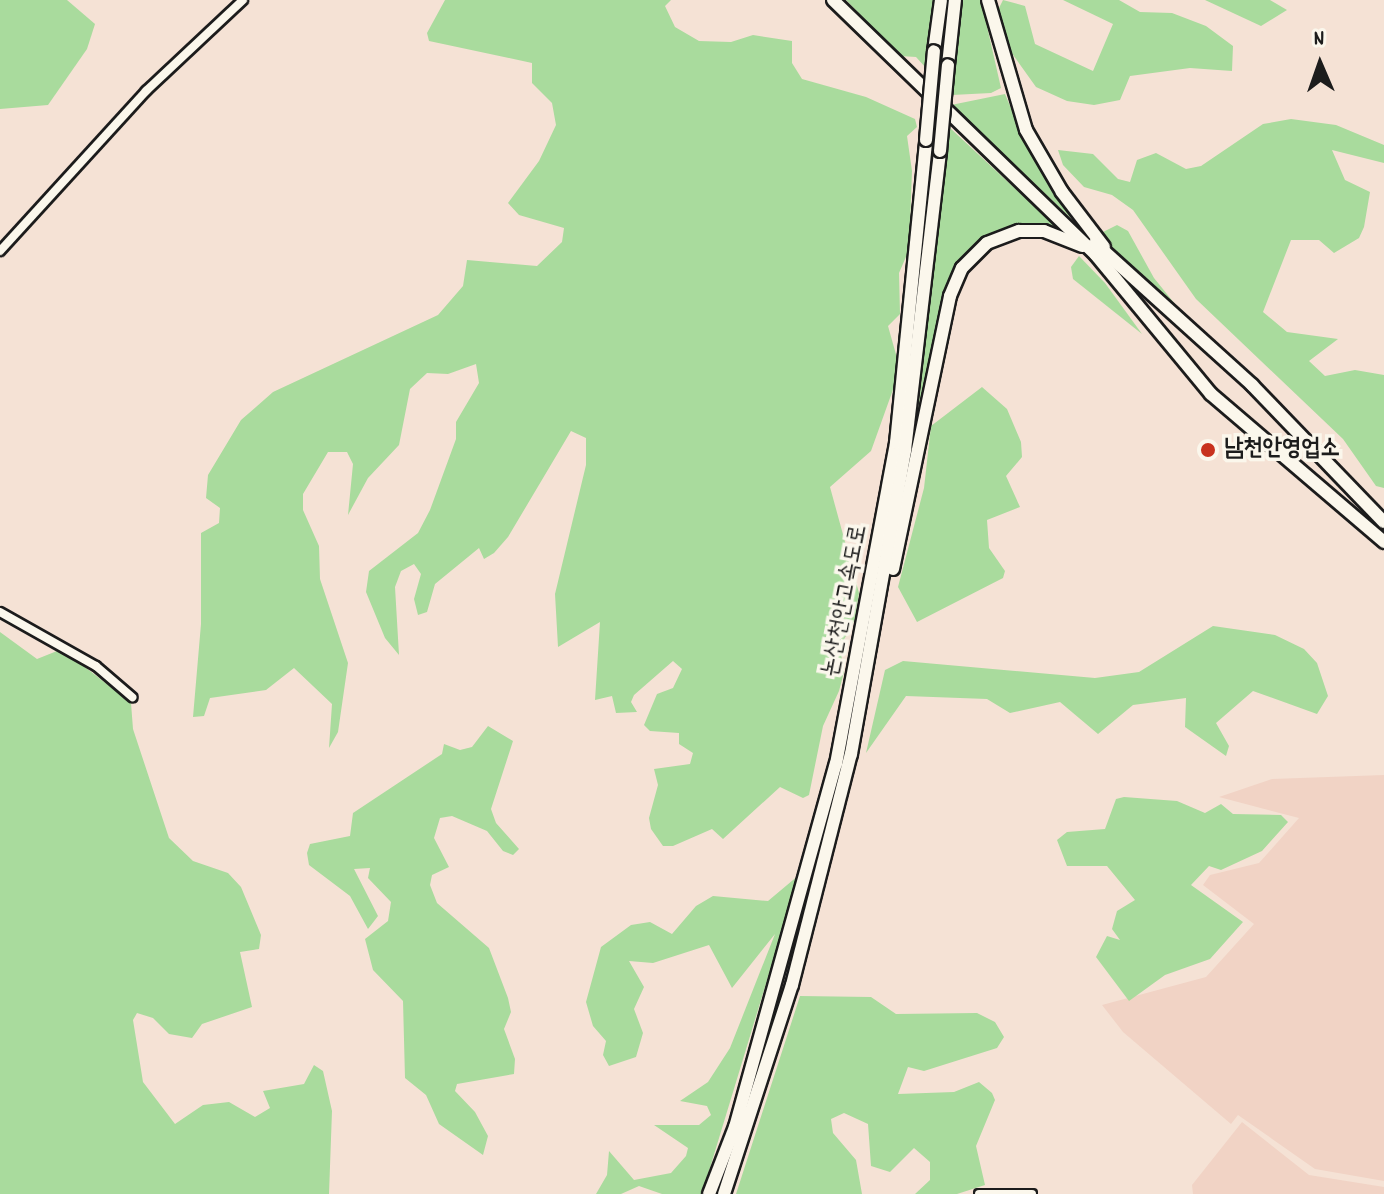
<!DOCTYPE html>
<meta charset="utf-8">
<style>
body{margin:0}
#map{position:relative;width:1384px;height:1194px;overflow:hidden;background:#f5e2d5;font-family:Dekko,"Poor Story",sans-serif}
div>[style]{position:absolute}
.built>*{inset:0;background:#f1d3c5}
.green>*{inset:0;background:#a9db9d}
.roads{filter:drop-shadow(2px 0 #1c1c1c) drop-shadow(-2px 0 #1c1c1c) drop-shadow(0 2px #1c1c1c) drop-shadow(0 -2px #1c1c1c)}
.minor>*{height:8px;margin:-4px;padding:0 4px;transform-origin:4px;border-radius:4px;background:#fbf7ec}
.highway>*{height:12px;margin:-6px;padding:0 6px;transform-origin:6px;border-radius:6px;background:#fbf7ec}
.bridges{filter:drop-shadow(2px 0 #1c1c1c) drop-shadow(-2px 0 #1c1c1c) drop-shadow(0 2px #1c1c1c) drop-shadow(0 -2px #1c1c1c)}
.highway-bridge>*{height:12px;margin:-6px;padding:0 6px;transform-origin:6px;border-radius:6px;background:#fbf7ec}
.dots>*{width:22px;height:22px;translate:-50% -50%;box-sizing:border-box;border:4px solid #fbf7ec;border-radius:50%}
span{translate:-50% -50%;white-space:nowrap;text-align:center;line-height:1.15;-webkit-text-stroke:7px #fbf7ec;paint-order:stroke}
.poi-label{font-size:24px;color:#1c1c1c;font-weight:700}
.left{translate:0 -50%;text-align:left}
.street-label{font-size:24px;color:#1c1c1c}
.north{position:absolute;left:1280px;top:24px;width:80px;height:80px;-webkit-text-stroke:6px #fbf7ec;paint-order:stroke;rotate:358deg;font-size:22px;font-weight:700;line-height:32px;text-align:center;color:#1c1c1c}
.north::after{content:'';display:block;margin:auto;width:28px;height:36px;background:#1c1c1c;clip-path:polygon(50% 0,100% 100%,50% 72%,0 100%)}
</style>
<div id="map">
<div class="built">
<div style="clip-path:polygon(1384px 775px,1384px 1181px,1315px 1169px,1238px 1115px,1231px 1124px,1123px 1032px,1102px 1005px,1206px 977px,1254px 924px,1203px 885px,1210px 875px,1259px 863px,1299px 818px,1219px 797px,1272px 779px)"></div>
<div style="clip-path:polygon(1242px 1122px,1309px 1175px,1384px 1187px,1384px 1194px,1193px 1194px,1192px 1185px)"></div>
</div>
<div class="green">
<div style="clip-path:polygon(0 0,67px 0,95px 24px,87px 49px,48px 105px,0 109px)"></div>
<div style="clip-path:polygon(445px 0,671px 0,665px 6px,675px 27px,699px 41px,731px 42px,753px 35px,792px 41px,792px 63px,802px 79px,866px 97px,915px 119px,917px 127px,907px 136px,912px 171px,909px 250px,899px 273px,900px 314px,888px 326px,897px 358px,895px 384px,871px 451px,830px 487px,859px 593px,855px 619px,840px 647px,844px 672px,839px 691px,823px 726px,809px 795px,803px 798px,780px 787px,723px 839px,712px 829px,673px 846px,663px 846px,651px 829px,649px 818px,658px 785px,654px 769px,690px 764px,693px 753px,679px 744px,679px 733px,650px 731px,644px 725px,657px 694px,673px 688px,682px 669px,673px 661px,634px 695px,631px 702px,637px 712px,616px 713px,612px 696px,595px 700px,600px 622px,558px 647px,555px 594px,586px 465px,586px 438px,571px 431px,508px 537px,494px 553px,484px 559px,479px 548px,435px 584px,427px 612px,418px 615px,414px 599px,421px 574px,414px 564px,401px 571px,395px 587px,399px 655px,385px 638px,366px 592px,369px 571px,418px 533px,430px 510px,456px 439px,456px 422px,479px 383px,476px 364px,448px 374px,427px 373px,410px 389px,399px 445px,368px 478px,348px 515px,353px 464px,347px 452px,328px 452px,303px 494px,303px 510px,319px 546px,320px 579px,348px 663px,338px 732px,329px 748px,332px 704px,294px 668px,266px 690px,210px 698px,204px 716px,193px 717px,201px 624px,201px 533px,219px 523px,220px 508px,206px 498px,208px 475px,241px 420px,273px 392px,438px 315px,463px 286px,467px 260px,537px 266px,562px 242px,564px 228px,519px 215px,508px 203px,539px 161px,556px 125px,552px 103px,532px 83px,532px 63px,429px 41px,427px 33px)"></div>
<div style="clip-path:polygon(846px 0,933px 0,926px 68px,916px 57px,900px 56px)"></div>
<div style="clip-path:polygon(962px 0,981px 0,1001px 88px,991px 93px,952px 95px)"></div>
<div style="clip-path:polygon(1003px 0,1025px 6px,1035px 44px,1093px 71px,1113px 24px,1063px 0,1119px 0,1140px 12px,1172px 13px,1206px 26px,1233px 46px,1232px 71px,1190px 68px,1130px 76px,1120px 100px,1094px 105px,1067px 101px,1036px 87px,1011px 52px,998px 10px)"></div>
<div style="clip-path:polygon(1205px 0,1270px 0,1287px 10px,1261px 26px)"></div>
<div style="clip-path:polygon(1005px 94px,1024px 139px,1075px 222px,951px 105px)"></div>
<div style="clip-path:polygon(1291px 119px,1336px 125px,1384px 145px,1384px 163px,1332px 150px,1345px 180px,1370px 192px,1364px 227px,1359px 238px,1334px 253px,1319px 240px,1291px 240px,1263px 312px,1287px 332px,1338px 339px,1309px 361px,1325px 376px,1355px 370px,1384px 375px,1384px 488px,1376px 486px,1343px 439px,1196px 299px,1133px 210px,1112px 195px,1084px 187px,1063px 165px,1058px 150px,1093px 154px,1118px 179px,1130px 182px,1137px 160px,1156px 153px,1186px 169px,1201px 166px,1263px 124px)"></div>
<div style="clip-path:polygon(949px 127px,1065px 235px,1027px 226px,961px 262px,912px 466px)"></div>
<div style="clip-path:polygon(1117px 225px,1128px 231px,1154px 278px,1179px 309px,1108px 246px,1099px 234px)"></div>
<div style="clip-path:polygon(1079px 256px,1105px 283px,1142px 334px,1073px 279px,1071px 267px)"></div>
<div style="clip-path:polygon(982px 387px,1007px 409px,1021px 442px,1022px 457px,1006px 476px,1020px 507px,987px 520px,989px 548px,1005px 571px,1003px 578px,917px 622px,898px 587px,924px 488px,931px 426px)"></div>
<div style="clip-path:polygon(1213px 626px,1275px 635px,1304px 649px,1317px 663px,1328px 696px,1317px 714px,1253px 691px,1216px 723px,1229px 746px,1226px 756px,1185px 727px,1186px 698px,1133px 705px,1098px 734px,1060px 702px,1010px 713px,987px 699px,906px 696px,866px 753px,885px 670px,903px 661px,1095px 678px,1139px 672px)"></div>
<div style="clip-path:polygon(0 632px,37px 659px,62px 649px,131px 703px,133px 729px,169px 838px,193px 861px,228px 873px,241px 887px,261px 935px,259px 949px,240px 952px,252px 1007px,202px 1024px,192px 1038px,169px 1034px,153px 1018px,137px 1013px,133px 1020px,143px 1082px,175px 1124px,203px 1105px,229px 1102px,255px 1117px,270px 1108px,263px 1091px,304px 1084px,314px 1065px,323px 1071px,332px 1111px,329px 1194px,0 1194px)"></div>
<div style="clip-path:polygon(488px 726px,513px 741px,491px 809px,496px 823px,519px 849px,513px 855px,503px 851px,487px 831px,452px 816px,440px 818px,434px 838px,449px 867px,432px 875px,430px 885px,437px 903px,489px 948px,508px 998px,511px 1012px,504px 1029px,515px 1059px,514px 1074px,457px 1084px,455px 1091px,475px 1112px,488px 1136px,483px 1155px,439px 1124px,426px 1095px,405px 1078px,403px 1001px,373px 970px,365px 939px,388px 921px,391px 902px,368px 878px,370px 868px,354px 869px,378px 916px,368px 929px,350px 896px,309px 865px,307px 853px,310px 844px,350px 836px,353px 813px,442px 754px,444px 744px,460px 750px,472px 747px)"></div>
<div style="clip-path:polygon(1124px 797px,1177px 801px,1205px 813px,1221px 804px,1233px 814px,1281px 815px,1288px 822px,1262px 851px,1221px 870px,1209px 866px,1191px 885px,1243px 922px,1210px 959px,1165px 975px,1129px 1001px,1096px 957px,1107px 936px,1120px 940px,1112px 929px,1117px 911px,1135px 900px,1107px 866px,1067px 866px,1057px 840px,1067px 832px,1105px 829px,1116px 799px)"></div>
<div style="clip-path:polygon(799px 875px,702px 1194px,662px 1194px,639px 1186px,621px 1194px,596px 1194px,607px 1175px,609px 1151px,634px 1180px,671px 1173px,686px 1156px,688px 1148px,654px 1125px,699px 1125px,711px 1115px,707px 1106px,680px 1101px,708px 1082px,730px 1048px,775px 934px,732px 988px,709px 945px,653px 963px,629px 961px,644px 987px,634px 1009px,643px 1033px,636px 1057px,609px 1066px,603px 1055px,606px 1041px,593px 1026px,586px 1002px,601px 947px,631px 925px,650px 922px,672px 934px,696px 906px,713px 896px,768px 901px)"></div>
<div style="clip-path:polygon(800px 996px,871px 997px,896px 1014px,977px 1013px,995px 1022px,1004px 1037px,997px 1048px,924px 1071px,908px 1067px,898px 1094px,954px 1092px,979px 1082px,992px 1093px,995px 1100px,976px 1146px,985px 1185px,957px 1194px,915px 1194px,930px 1180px,930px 1162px,914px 1148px,890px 1172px,871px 1166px,868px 1124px,844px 1113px,831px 1119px,833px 1133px,856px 1160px,862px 1194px,736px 1194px)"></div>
</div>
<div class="roads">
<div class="minor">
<div style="left:0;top:251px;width:217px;rotate:-47.6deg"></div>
<div style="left:146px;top:91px;width:133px;rotate:-43.2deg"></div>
<div style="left:0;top:612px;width:110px;rotate:29.4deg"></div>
<div style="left:96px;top:666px;width:48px;rotate:40.7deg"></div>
<div style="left:979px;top:1194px;width:53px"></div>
</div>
<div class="highway">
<div style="left:833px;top:0;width:366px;rotate:44.1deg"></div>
<div style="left:1096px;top:255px;width:180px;rotate:50.4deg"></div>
<div style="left:1211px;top:394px;width:228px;rotate:40.5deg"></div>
<div style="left:988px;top:0;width:135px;rotate:73.7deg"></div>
<div style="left:1026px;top:130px;width:72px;rotate:59.9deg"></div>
<div style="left:1062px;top:192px;width:69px;rotate:52.6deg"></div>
<div style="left:934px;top:51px;width:51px;rotate:-82.2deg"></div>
<div style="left:948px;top:65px;width:65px;rotate:-83.9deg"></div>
<div style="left:1095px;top:243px;width:212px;rotate:42.1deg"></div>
<div style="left:1252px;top:385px;width:190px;rotate:46.1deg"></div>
<div style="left:893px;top:569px;width:279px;rotate:-78.2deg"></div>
<div style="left:950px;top:296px;width:30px;rotate:-67deg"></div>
<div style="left:962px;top:268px;width:35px;rotate:-45deg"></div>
<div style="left:987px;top:243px;width:34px;rotate:-21deg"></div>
<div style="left:1019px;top:231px;width:25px"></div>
<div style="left:1044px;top:231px;width:41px;rotate:21.5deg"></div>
<div style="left:709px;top:1194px;width:72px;rotate:-68.8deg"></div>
<div style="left:735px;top:1127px;width:377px;rotate:-74.5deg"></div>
<div style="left:836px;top:764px;width:327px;rotate:-79.4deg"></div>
<div style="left:896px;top:443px;width:304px;rotate:-84.3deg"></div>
<div style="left:724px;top:1194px;width:220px;rotate:-72deg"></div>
<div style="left:792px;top:985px;width:238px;rotate:-75.7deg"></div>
<div style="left:851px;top:754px;width:309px;rotate:-79.9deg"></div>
<div style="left:905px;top:450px;width:301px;rotate:-83.3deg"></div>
</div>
</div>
<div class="bridges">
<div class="highway-bridge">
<div style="left:926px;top:140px;width:89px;rotate:-84.9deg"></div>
<div style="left:940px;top:151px;width:86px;rotate:-84.7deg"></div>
</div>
</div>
<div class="dots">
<div style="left:1208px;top:450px;background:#c8321e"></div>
</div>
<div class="poi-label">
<span class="left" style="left:1224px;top:450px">남천안영업소</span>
</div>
<div class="street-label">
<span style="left:846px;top:601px;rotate:-79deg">논산천안고속도로</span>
</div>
<div class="north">N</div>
</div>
